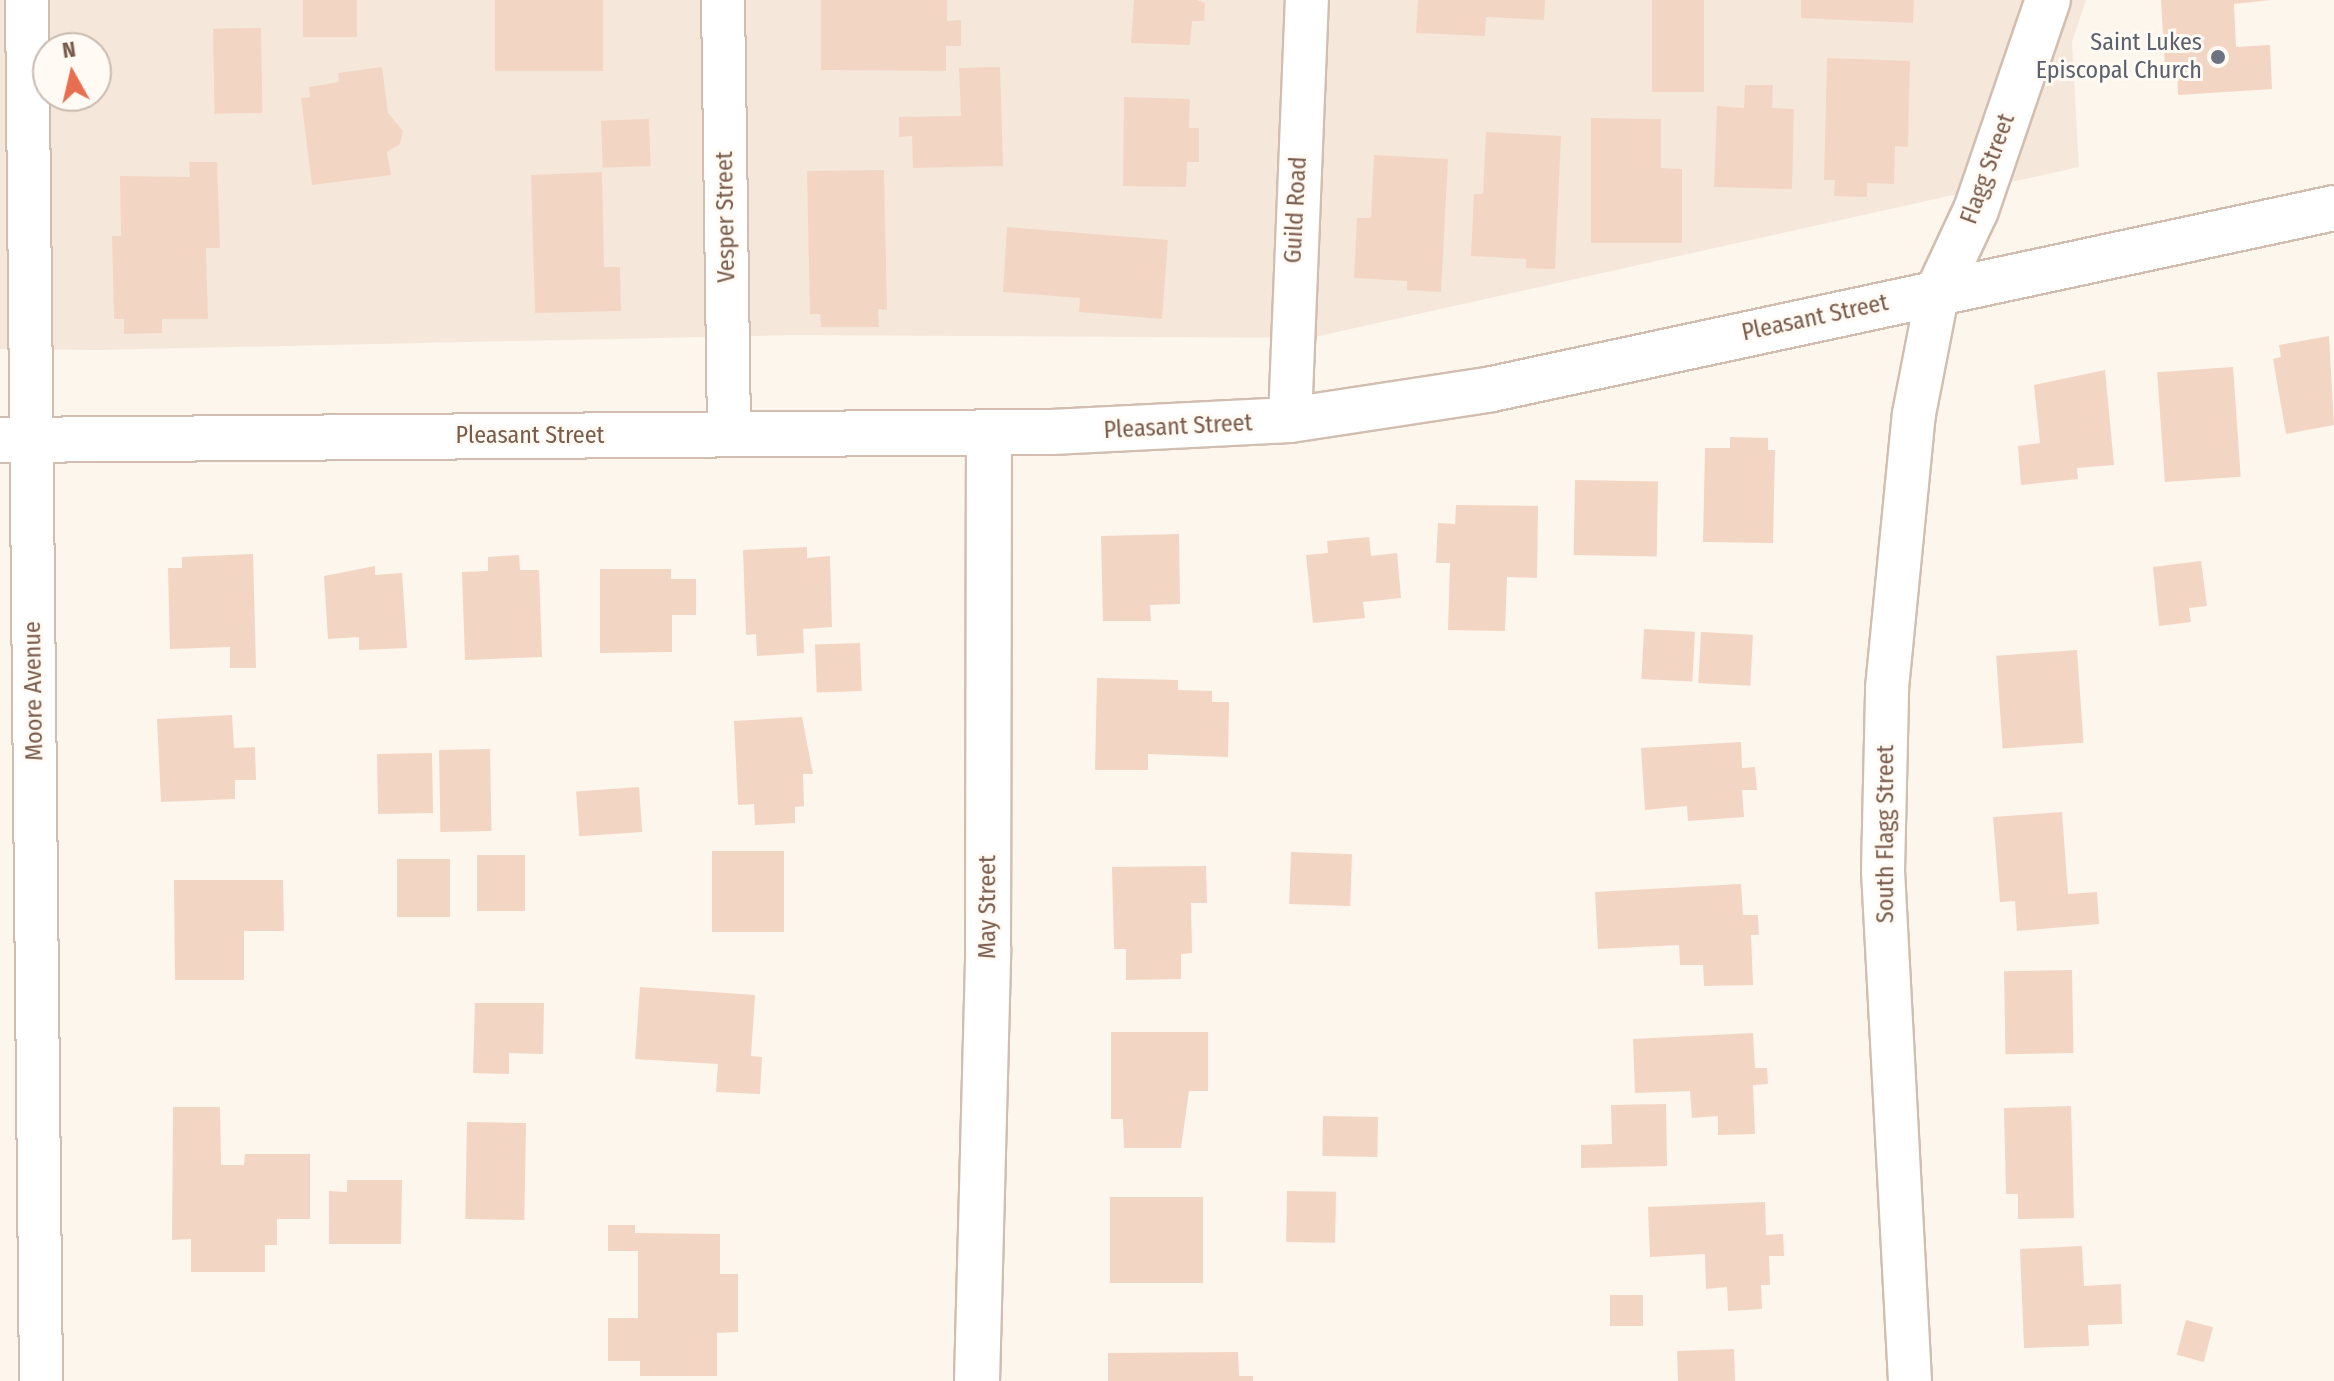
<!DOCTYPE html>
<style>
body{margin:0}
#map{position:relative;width:2334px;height:1381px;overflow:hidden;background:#fdf6ec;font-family:"Fira Sans Condensed",sans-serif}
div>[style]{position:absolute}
.residential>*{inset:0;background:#f5e8da}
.building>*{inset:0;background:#f3d5c3;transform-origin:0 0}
.roads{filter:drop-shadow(2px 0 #d1beb0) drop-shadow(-2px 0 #d1beb0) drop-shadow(0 2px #d1beb0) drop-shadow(0 -2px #d1beb0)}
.minor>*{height:42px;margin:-21px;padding:0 21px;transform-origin:21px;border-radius:21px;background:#fff}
.tertiary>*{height:44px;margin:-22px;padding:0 22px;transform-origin:22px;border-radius:22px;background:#fff}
.secondary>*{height:44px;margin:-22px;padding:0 22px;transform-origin:22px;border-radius:22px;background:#fff}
.dots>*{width:22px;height:22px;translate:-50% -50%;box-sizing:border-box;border:4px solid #fffaf3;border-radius:50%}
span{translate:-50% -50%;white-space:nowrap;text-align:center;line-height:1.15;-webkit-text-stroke:6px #fffaf3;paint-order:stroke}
.worship-label{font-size:24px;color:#5b616d}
.right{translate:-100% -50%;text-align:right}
.street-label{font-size:24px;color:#7a5c4d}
.north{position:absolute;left:32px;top:32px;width:80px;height:80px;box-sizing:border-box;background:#fffaf3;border:2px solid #cabbb1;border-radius:50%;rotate:352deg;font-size:22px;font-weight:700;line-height:32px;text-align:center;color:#7a5c4d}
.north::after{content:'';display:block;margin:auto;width:28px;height:36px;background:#e76f51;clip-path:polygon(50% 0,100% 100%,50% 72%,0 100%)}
</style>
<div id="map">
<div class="residential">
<div style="clip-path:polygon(evenodd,0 0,2086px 0,2072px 42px,2079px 167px,1310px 338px,794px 335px,98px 350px,0 349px,0 0,48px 48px,96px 48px,96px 96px,48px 96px,48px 48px)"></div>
</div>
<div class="building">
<div style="left:303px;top:0;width:54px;height:37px"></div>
<div style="left:495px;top:0;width:108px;height:71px"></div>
<div style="clip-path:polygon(821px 0,947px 0,947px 21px,961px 20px,961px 46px,946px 46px,946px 71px,821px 70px)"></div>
<div style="clip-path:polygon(1134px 0,1197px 0,1205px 3px,1204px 21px,1192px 21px,1190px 45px,1131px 43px)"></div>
<div style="clip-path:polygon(1418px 0,1545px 0,1544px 20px,1486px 17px,1485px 36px,1416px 33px)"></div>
<div style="left:1652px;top:0;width:52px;height:92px"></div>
<div style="clip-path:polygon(1801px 0,1914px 0,1913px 23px,1801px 18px)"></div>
<div style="clip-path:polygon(2161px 0,2270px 0,2234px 4px,2236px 47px,2270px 45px,2272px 89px,2178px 95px,2177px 68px,2165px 68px)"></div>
<div style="left:261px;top:28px;width:85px;height:48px;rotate:89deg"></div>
<div style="clip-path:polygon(1827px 58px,1910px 61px,1908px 147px,1895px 146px,1894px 184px,1867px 183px,1867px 197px,1834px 196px,1835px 180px,1824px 180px)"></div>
<div style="clip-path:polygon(382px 67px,388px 113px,403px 131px,400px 144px,387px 152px,391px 175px,312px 185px,301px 98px,310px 97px,309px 87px,339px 82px,338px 73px)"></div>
<div style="clip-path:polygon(1000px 67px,1003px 166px,913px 168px,912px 136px,899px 137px,899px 117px,961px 116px,959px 68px)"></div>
<div style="clip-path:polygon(1745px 85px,1773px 85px,1772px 108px,1794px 109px,1792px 189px,1714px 187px,1717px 106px,1744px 108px)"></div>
<div style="clip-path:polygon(1124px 97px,1190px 99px,1189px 128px,1199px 128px,1199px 162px,1187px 162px,1186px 187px,1123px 186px)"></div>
<div style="clip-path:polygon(1591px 118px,1661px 119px,1661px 168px,1682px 169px,1682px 243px,1591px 243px)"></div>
<div style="left:649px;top:119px;width:47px;height:48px;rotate:88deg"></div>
<div style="clip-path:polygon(1486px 132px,1561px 136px,1555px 269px,1526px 268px,1526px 259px,1471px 256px,1474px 194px,1483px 194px)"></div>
<div style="clip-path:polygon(1374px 155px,1448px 159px,1441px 292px,1407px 290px,1407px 281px,1354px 278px,1357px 218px,1371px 218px)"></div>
<div style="clip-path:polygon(189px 162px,217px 162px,220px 248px,206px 248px,208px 319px,162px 319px,162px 333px,124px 334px,124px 319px,114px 319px,112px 236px,121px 236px,120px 176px,190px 177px)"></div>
<div style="clip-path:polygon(884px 170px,887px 310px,878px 309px,879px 327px,821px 327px,820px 314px,810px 314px,807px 171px)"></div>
<div style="clip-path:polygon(602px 172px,604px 267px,620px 267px,621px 311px,535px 313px,531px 175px)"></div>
<div style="clip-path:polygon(1007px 227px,1168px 240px,1162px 319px,1079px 312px,1080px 298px,1003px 292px)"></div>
<div style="clip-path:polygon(2329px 336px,2334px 425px,2286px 434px,2273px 359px,2281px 357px,2279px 345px)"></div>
<div style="left:2233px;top:367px;width:110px;height:76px;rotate:86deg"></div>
<div style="clip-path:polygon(2105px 370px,2114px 465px,2077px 468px,2078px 479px,2021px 485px,2018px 446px,2040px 443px,2034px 385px)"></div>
<div style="clip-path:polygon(1730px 437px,1768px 438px,1768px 450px,1775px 450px,1773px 543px,1703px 542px,1705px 448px,1730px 448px)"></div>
<div style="left:1575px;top:480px;width:83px;height:75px;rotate:1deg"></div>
<div style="clip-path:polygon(1456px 505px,1538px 506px,1537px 578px,1507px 577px,1505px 631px,1448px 630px,1450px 563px,1436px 563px,1438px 523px,1455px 524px)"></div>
<div style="clip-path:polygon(1179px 534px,1180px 604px,1150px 605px,1151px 621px,1103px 621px,1101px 536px)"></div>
<div style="clip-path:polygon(1369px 537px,1371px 556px,1397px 553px,1401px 598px,1363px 602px,1365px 618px,1313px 623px,1306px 555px,1328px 553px,1327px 541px)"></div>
<div style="clip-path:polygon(807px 547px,807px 558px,830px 556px,832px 627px,803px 629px,804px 653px,757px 656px,756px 634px,746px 635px,743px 550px)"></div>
<div style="clip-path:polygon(253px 554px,256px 668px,230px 668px,230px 647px,170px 649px,168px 568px,182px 568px,182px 557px)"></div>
<div style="clip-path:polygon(519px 555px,520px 570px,539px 570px,542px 657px,465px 660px,462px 572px,488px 571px,488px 557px)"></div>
<div style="clip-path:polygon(2201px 561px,2207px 606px,2189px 608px,2191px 622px,2159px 626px,2153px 567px)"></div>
<div style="clip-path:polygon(375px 566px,375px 575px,402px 573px,407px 648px,359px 650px,359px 637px,328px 639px,324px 576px)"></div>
<div style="clip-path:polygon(600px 569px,671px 569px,671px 579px,696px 579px,696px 615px,672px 615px,672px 652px,600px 653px)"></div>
<div style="left:1644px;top:629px;width:51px;height:50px;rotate:3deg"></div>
<div style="left:1701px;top:632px;width:52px;height:51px;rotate:3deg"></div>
<div style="left:860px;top:643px;width:48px;height:45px;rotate:88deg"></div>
<div style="left:2077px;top:650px;width:93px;height:81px;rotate:86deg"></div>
<div style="clip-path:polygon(1097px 678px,1178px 680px,1178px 690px,1212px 691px,1212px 702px,1229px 702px,1228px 757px,1148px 754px,1148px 770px,1095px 770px)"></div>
<div style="clip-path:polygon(232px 715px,234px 748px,255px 747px,256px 780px,235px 780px,235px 799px,161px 802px,157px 719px)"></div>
<div style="clip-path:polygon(802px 717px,813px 774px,803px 774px,804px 806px,795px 807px,795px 823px,755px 825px,754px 804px,738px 805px,734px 721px)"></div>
<div style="clip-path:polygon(1741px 742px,1742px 768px,1755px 767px,1757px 790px,1742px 790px,1744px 817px,1688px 821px,1687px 806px,1645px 810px,1641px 748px)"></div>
<div style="left:490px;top:749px;width:82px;height:51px;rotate:89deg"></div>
<div style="left:432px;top:753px;width:60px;height:55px;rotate:89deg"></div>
<div style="left:639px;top:787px;width:45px;height:63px;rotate:86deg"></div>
<div style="clip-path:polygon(2062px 812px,2068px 894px,2097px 892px,2099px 924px,2017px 931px,2015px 901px,2000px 902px,1993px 817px)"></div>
<div style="left:712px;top:851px;width:72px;height:81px"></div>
<div style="left:1291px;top:852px;width:61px;height:52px;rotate:2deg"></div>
<div style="left:525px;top:855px;width:56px;height:48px;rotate:90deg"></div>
<div style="left:397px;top:859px;width:53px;height:58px"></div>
<div style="clip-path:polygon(1206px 866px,1207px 903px,1191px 903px,1192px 953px,1181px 954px,1181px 979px,1126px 980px,1126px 949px,1114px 949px,1112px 867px)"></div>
<div style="clip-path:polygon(174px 880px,283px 880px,284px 931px,244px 931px,244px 980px,175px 980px)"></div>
<div style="clip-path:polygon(1741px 884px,1743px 915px,1758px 915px,1759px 935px,1751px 935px,1753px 985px,1704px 986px,1703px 965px,1680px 965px,1679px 945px,1598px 949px,1595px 892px)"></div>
<div style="left:2072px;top:970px;width:83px;height:68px;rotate:89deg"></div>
<div style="clip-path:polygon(640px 987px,755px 995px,751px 1056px,762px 1057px,760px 1094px,716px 1092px,718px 1064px,635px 1059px)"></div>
<div style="clip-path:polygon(475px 1003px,544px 1003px,543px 1054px,509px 1053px,509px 1074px,473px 1073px)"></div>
<div style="clip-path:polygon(1111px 1032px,1208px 1032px,1208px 1091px,1189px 1091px,1181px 1148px,1124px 1148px,1123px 1119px,1111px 1119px)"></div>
<div style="clip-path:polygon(1753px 1033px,1755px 1068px,1767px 1068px,1768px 1084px,1753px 1085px,1755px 1134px,1718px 1135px,1718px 1116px,1692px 1118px,1690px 1091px,1635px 1093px,1633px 1039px)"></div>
<div style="clip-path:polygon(1666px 1104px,1667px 1166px,1581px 1168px,1581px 1145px,1612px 1144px,1611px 1105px)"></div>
<div style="clip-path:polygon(2071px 1106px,2074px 1218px,2018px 1219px,2018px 1194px,2006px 1194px,2004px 1108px)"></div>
<div style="clip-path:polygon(173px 1107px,220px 1107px,221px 1165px,244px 1165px,245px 1154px,310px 1154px,310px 1219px,277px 1219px,277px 1245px,265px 1245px,265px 1272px,191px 1272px,191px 1239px,172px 1240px)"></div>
<div style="left:1323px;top:1116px;width:55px;height:40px;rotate:1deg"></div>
<div style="left:467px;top:1122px;width:59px;height:97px;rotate:1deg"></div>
<div style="clip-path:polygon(347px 1180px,402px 1180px,401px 1244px,329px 1244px,329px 1191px,347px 1192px)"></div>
<div style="left:1287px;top:1191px;width:49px;height:51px;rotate:1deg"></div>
<div style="left:1110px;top:1197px;width:93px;height:86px"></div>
<div style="clip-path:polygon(1765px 1202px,1766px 1235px,1783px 1234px,1784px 1256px,1769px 1256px,1770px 1285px,1761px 1285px,1762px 1309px,1728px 1311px,1727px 1287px,1706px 1289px,1705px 1254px,1650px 1257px,1648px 1207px)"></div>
<div style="clip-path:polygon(608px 1225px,635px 1225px,635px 1233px,720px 1234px,720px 1274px,738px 1274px,738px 1332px,717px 1333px,717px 1376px,640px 1376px,640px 1361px,608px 1361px,608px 1318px,638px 1318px,638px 1251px,608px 1251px)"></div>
<div style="clip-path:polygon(2082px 1246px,2084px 1286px,2121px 1284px,2122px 1324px,2088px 1325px,2089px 1346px,2024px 1348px,2020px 1249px)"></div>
<div style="left:1610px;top:1295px;width:33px;height:31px"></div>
<div style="left:2186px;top:1320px;width:28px;height:36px;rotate:15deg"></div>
<div style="left:1734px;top:1349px;width:32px;height:57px;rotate:88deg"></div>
<div style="clip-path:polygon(1238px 1352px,1239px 1376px,1253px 1376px,1253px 1381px,1108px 1381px,1108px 1353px)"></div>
</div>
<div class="roads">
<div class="minor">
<div style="left:27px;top:0;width:1381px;rotate:89.42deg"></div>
<div style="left:723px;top:0;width:434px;rotate:89.2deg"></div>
<div style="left:1290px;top:420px;width:420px;rotate:-87.7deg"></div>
<div style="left:1910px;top:1381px;width:511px;rotate:-93.03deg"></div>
<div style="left:1883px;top:871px;width:183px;rotate:-88.7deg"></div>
<div style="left:1887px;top:688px;width:275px;rotate:-84.4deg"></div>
<div style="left:1914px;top:414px;width:125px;rotate:-79deg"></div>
</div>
<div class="tertiary">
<div style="left:1938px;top:291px;width:89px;rotate:-64.9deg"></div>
<div style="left:1976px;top:210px;width:222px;rotate:-71.1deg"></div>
<div style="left:977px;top:1381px;width:433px;rotate:-88.5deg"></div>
<div style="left:988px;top:948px;width:516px;rotate:-89.89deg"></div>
</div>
<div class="secondary">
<div style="left:0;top:440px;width:1052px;rotate:-0.44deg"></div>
<div style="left:1052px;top:432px;width:238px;rotate:-2.9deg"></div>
<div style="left:1290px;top:420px;width:204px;rotate:-8.7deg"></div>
<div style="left:1492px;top:389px;width:861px;rotate:-12.13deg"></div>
</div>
</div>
<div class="dots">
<div style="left:2218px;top:57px;background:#6b7280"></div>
</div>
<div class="worship-label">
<span class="right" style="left:2202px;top:57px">Saint Lukes<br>Episcopal Church</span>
</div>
<div class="street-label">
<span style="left:1988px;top:169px;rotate:-70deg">Flagg Street</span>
<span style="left:1296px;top:210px;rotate:-87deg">Guild Road</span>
<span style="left:726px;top:217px;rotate:-91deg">Vesper Street</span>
<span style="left:1815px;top:318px;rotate:-12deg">Pleasant Street</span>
<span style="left:1178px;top:427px;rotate:-3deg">Pleasant Street</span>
<span style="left:530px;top:436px">Pleasant Street</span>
<span style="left:34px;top:691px;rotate:-91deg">Moore Avenue</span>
<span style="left:1886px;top:834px;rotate:-90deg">South Flagg Street</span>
<span style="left:988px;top:907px;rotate:-90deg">May Street</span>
</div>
<div class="north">N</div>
</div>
